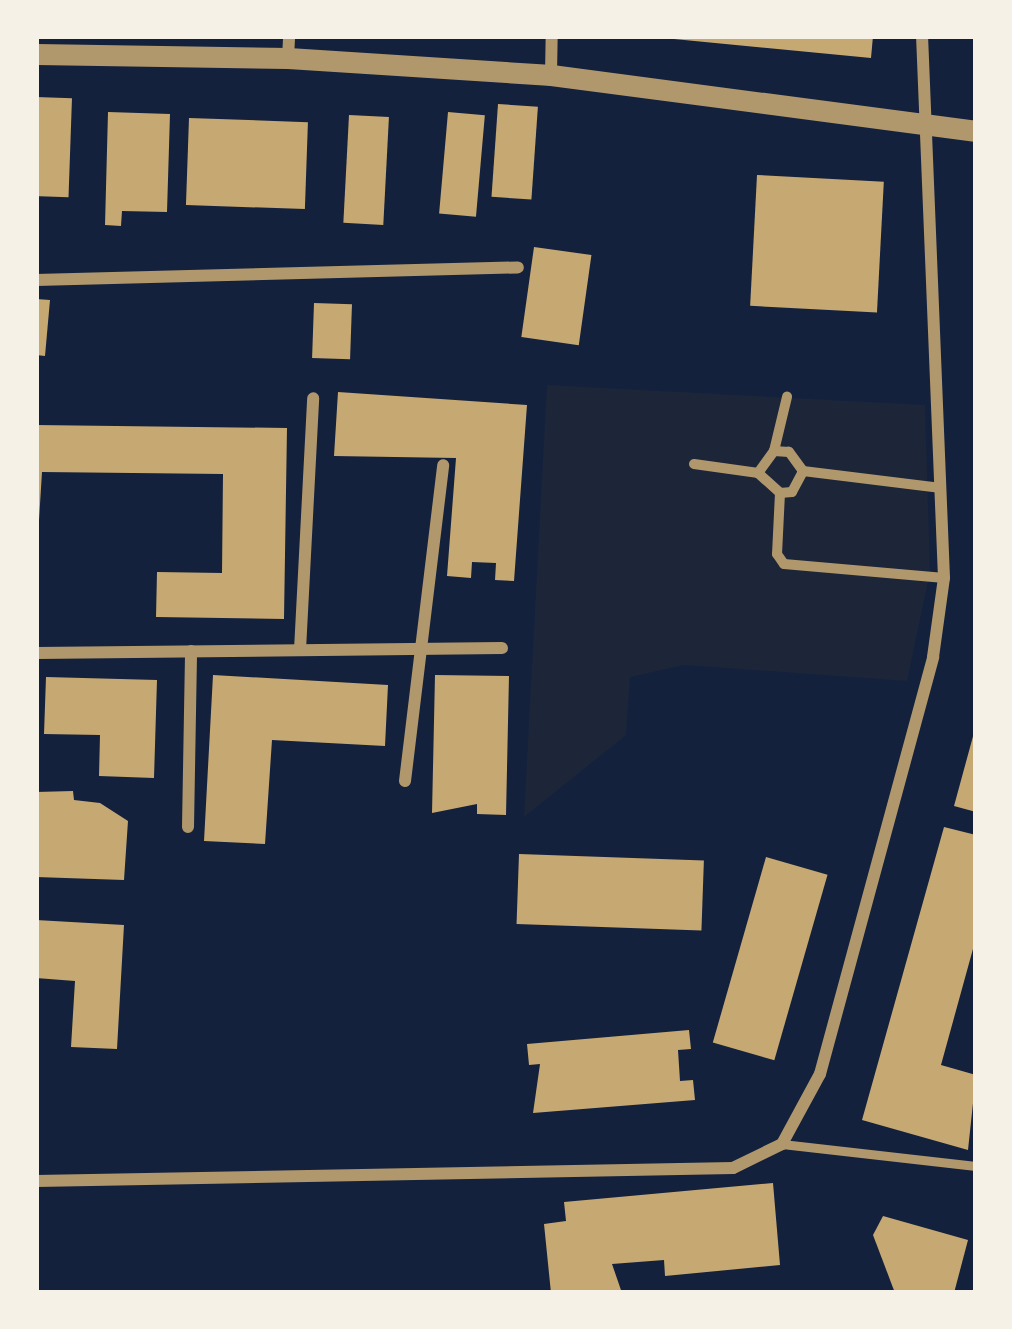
<!DOCTYPE html>
<style>
body{margin:0}
#map{position:relative;width:1012px;height:1329px;overflow:hidden;background:#14213d;font-family:Spectral,serif}
div>[style]{position:absolute}
.green>*{inset:0;background:#1d2539}
.building>*{inset:0;background:#c6a872;transform-origin:0 0}
.service>*{height:9px;margin:-4.5px;padding:0 4.5px;transform-origin:4.5px;border-radius:4.5px;background:#b1986c}
.pedestrian>*{height:10px;margin:-5px;padding:0 5px;transform-origin:5px;border-radius:5px;background:#b1986c}
.minor>*{height:12px;margin:-6px;padding:0 6px;transform-origin:6px;border-radius:6px;background:#b1986c}
.tertiary>*{height:21px;margin:-10.5px;padding:0 10.5px;transform-origin:10.5px;border-radius:10.5px;background:#b1986c}
span{translate:-50% -50%;white-space:nowrap;text-align:center;line-height:1.15;-webkit-text-stroke:9px #f6f1e7;paint-order:stroke}
.frame{position:absolute;inset:0;border:39px solid #f6f1e7;pointer-events:none}
</style>
<div id="map">
<div class="green">
<div style="clip-path:polygon(547px 385px,925px 405px,930px 572px,907px 681px,684px 665px,630px 677px,626px 735px,524px 817px)"></div>
</div>
<div class="building">
<div style="clip-path:polygon(643px 36px,873px 36px,871px 58px)"></div>
<div style="left:36px;top:97px;width:36px;height:99px;rotate:2deg"></div>
<div style="left:498px;top:104px;width:40px;height:93px;rotate:4deg"></div>
<div style="clip-path:polygon(108px 112px,170px 114px,167px 212px,122px 211px,121px 226px,105px 225px)"></div>
<div style="left:448px;top:112px;width:37px;height:102px;rotate:5deg"></div>
<div style="left:349px;top:115px;width:40px;height:108px;rotate:3deg"></div>
<div style="left:189px;top:118px;width:119px;height:87px;rotate:2deg"></div>
<div style="left:757px;top:175px;width:127px;height:131px;rotate:3deg"></div>
<div style="left:534px;top:247px;width:58px;height:91px;rotate:8deg"></div>
<div style="clip-path:polygon(36px 299px,50px 300px,45px 356px,36px 355px)"></div>
<div style="left:314px;top:303px;width:38px;height:55px;rotate:2deg"></div>
<div style="clip-path:polygon(338px 392px,527px 405px,514px 581px,495px 580px,496px 563px,472px 562px,471px 578px,447px 576px,456px 458px,334px 456px)"></div>
<div style="clip-path:polygon(36px 425px,287px 428px,284px 619px,156px 617px,157px 572px,222px 573px,223px 474px,42px 472px,36px 569px)"></div>
<div style="clip-path:polygon(213px 675px,388px 685px,385px 746px,272px 740px,265px 844px,204px 841px)"></div>
<div style="clip-path:polygon(435px 675px,509px 676px,506px 815px,477px 814px,477px 804px,432px 813px)"></div>
<div style="clip-path:polygon(46px 677px,157px 680px,154px 778px,99px 776px,100px 735px,44px 734px)"></div>
<div style="clip-path:polygon(975px 729px,976px 729px,976px 812px,954px 806px)"></div>
<div style="clip-path:polygon(73px 791px,74px 800px,100px 803px,128px 821px,124px 880px,36px 877px,36px 792px)"></div>
<div style="clip-path:polygon(944px 827px,976px 835px,976px 938px,941px 1065px,976px 1075px,968px 1150px,862px 1120px)"></div>
<div style="left:519px;top:854px;width:185px;height:70px;rotate:2deg"></div>
<div style="left:766px;top:857px;width:64px;height:193px;rotate:16deg"></div>
<div style="clip-path:polygon(36px 920px,124px 925px,117px 1049px,71px 1047px,75px 981px,36px 978px)"></div>
<div style="clip-path:polygon(689px 1030px,691px 1049px,678px 1050px,680px 1081px,693px 1080px,695px 1100px,533px 1113px,540px 1064px,529px 1065px,527px 1044px)"></div>
<div style="clip-path:polygon(773px 1183px,780px 1265px,665px 1276px,664px 1260px,612px 1264px,622px 1293px,551px 1293px,544px 1224px,566px 1221px,564px 1202px)"></div>
<div style="clip-path:polygon(883px 1216px,968px 1240px,954px 1293px,895px 1293px,873px 1235px)"></div>
</div>
<div class="service">
<div style="left:782px;top:1144px;width:195px;rotate:6.5deg"></div>
</div>
<div class="pedestrian">
<div style="left:774px;top:451px;width:56px;rotate:-76.5deg"></div>
<div style="left:694px;top:464px;width:65px;rotate:8deg"></div>
<div style="left:758px;top:473px;width:30px;rotate:42deg"></div>
<div style="left:780px;top:493px;width:12px;rotate:-5deg"></div>
<div style="left:792px;top:492px;width:24px;rotate:-62deg"></div>
<div style="left:803px;top:471px;width:24px;rotate:-126deg"></div>
<div style="left:789px;top:452px;width:15px;rotate:-176deg"></div>
<div style="left:774px;top:451px;width:27px;rotate:126deg"></div>
<div style="left:803px;top:471px;width:139px;rotate:7deg"></div>
<div style="left:780px;top:493px;width:61px;rotate:92.8deg"></div>
<div style="left:777px;top:554px;width:12px;rotate:55deg"></div>
<div style="left:784px;top:564px;width:161px;rotate:5deg"></div>
</div>
<div class="minor">
<div style="left:288px;top:58px;width:22px;rotate:-87deg"></div>
<div style="left:551px;top:75px;width:39px;rotate:-89deg"></div>
<div style="left:36px;top:280px;width:482px;rotate:-1.5deg"></div>
<div style="left:300px;top:650px;width:252px;rotate:-87deg"></div>
<div style="left:36px;top:653px;width:466px;rotate:-0.6deg"></div>
<div style="left:405px;top:781px;width:318px;rotate:-83.1deg"></div>
<div style="left:188px;top:827px;width:176px;rotate:-89deg"></div>
<div style="left:36px;top:1181px;width:697px;rotate:-1.07deg"></div>
<div style="left:733px;top:1168px;width:55px;rotate:-26.1deg"></div>
<div style="left:782px;top:1144px;width:80px;rotate:-61.5deg"></div>
<div style="left:820px;top:1074px;width:432px;rotate:-74.8deg"></div>
<div style="left:933px;top:657px;width:80px;rotate:-82.1deg"></div>
<div style="left:944px;top:578px;width:542px;rotate:-92.32deg"></div>
</div>
<div class="tertiary">
<div style="left:36px;top:54px;width:252px;rotate:0.9deg"></div>
<div style="left:288px;top:58px;width:264px;rotate:3.7deg"></div>
<div style="left:551px;top:75px;width:429px;rotate:7.5deg"></div>
</div>
<div class="frame"></div>
</div>
